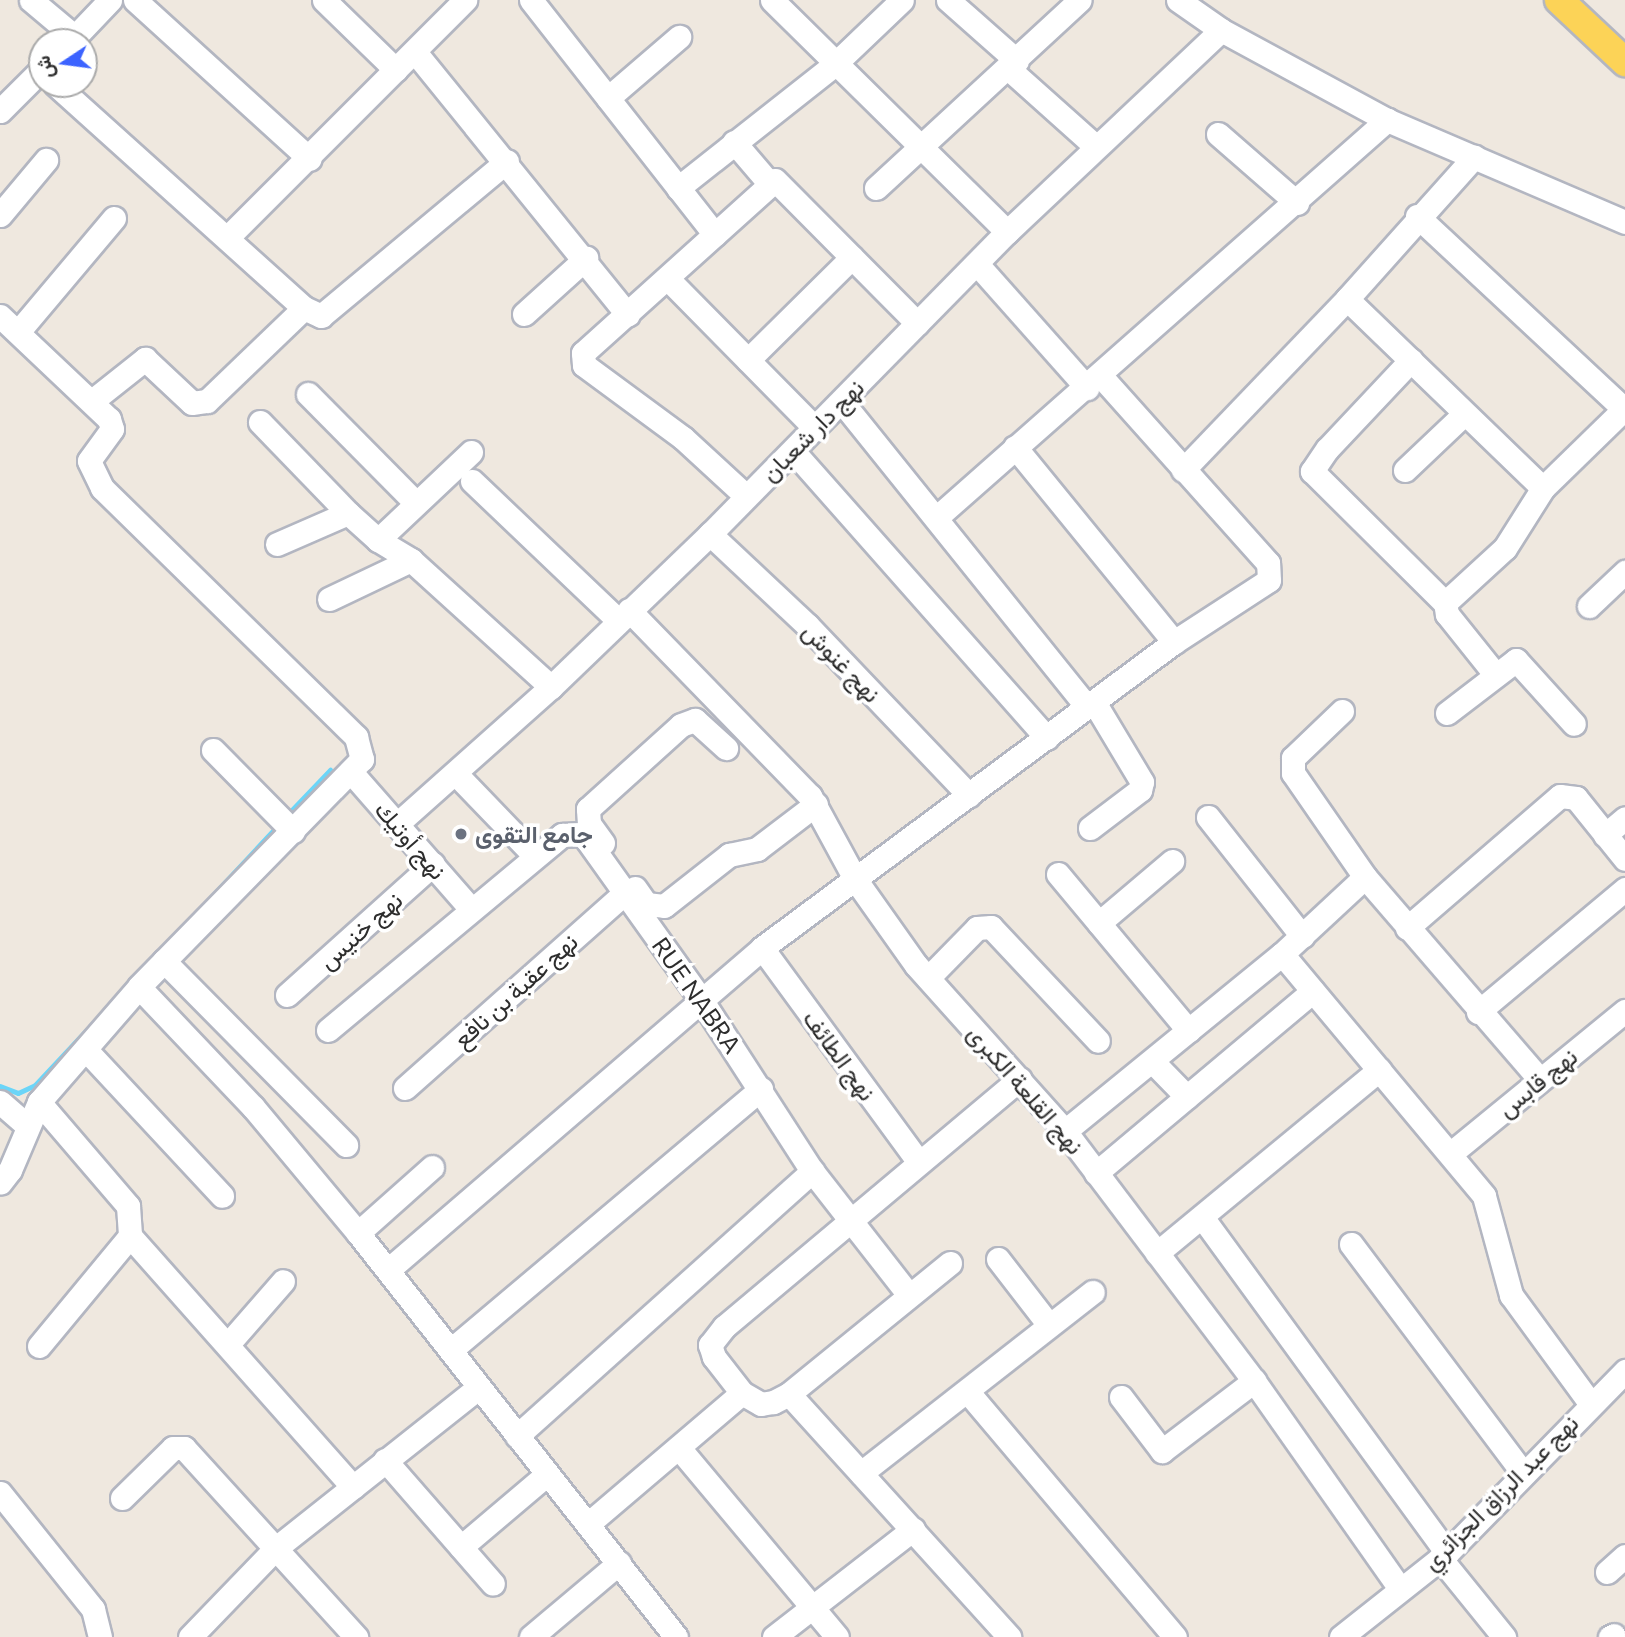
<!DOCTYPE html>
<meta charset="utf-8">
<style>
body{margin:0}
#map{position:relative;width:1625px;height:1637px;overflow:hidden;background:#efe8df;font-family:Commissioner,Vazirmatn,sans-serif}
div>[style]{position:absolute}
.stream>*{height:5px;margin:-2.5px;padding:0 2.5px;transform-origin:2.5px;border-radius:2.5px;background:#6bd5f8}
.roads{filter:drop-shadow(2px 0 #b3b6c1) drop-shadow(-2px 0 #b3b6c1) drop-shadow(0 2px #b3b6c1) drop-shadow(0 -2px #b3b6c1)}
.minor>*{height:23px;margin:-11.5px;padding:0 11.5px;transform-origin:11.5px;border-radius:11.5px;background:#fff}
.major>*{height:28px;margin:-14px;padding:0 14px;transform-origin:14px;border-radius:14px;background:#fcd357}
.dots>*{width:19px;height:19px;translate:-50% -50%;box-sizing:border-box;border:4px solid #fff;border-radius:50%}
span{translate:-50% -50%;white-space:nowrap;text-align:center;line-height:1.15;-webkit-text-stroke:7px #fff;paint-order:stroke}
.street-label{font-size:24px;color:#2d2d2d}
.worship-label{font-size:24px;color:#5b616d;font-weight:700}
.left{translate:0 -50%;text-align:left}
.north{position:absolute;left:28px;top:28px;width:70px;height:70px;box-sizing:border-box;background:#fff;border:2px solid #ababab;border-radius:50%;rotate:257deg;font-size:19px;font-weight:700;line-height:28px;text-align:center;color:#2d2d2d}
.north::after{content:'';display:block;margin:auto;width:24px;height:32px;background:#3c63ff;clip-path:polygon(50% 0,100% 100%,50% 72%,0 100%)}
</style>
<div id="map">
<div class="stream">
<div style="left:286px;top:816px;width:64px;rotate:-46.3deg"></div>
<div style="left:198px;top:911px;width:120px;rotate:-47deg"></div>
<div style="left:0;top:1086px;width:19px;rotate:21deg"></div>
<div style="left:18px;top:1093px;width:19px;rotate:-25deg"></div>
<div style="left:35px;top:1085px;width:85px;rotate:-46.9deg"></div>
</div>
<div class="roads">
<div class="minor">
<div style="left:31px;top:0;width:57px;rotate:40.1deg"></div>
<div style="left:135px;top:0;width:236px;rotate:42.3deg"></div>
<div style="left:324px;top:0;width:100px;rotate:44.2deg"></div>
<div style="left:531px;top:0;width:298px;rotate:51.9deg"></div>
<div style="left:772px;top:0;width:330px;rotate:44.6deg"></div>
<div style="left:948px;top:0;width:92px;rotate:41.5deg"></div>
<div style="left:1178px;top:0;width:52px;rotate:34.9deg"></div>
<div style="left:1221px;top:30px;width:189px;rotate:28.5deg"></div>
<div style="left:1387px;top:120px;width:259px;rotate:23.2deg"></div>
<div style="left:70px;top:42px;width:58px;rotate:-46.4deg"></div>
<div style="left:415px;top:52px;width:338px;rotate:51deg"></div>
<div style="left:1009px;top:69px;width:115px;rotate:41.8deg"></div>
<div style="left:55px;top:84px;width:335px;rotate:42deg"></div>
<div style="left:304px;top:308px;width:19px;rotate:25deg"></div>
<div style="left:321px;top:316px;width:242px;rotate:-39.8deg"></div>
<div style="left:608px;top:98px;width:94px;rotate:-40.7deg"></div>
<div style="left:0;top:111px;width:59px;rotate:-45deg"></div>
<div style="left:1218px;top:134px;width:105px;rotate:41.1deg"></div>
<div style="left:734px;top:142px;width:54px;rotate:49.5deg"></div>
<div style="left:678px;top:188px;width:201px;rotate:-38.3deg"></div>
<div style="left:836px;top:63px;width:91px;rotate:-43.7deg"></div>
<div style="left:876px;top:188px;width:277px;rotate:-42.7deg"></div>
<div style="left:0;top:215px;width:72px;rotate:-50.1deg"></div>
<div style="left:1417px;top:216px;width:283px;rotate:43deg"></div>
<div style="left:227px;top:238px;width:337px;rotate:-45deg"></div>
<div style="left:977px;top:264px;width:166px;rotate:48.4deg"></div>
<div style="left:668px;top:279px;width:209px;rotate:45.4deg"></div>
<div style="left:1347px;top:299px;width:272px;rotate:44deg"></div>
<div style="left:524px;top:314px;width:84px;rotate:-42.1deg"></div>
<div style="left:0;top:316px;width:150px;rotate:43.4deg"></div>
<div style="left:109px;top:419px;width:10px;rotate:73deg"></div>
<div style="left:112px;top:429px;width:39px;rotate:126deg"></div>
<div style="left:89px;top:461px;width:30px;rotate:64deg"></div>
<div style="left:102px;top:488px;width:356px;rotate:44.4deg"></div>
<div style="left:356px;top:737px;width:23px;rotate:75deg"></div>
<div style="left:362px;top:759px;width:319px;rotate:134.4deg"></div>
<div style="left:139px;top:987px;width:152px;rotate:131deg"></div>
<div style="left:39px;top:1102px;width:74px;rotate:113.1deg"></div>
<div style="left:10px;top:1170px;width:16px;rotate:128deg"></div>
<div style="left:18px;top:332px;width:149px;rotate:-49.9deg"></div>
<div style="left:748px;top:360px;width:146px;rotate:-44.7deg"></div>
<div style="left:1411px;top:360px;width:122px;rotate:133.3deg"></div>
<div style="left:1327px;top:449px;width:27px;rotate:124deg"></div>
<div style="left:1312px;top:471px;width:187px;rotate:44.8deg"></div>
<div style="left:308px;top:394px;width:153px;rotate:45.3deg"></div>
<div style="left:92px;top:401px;width:68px;rotate:-38.4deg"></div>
<div style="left:145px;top:359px;width:64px;rotate:43.1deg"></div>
<div style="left:192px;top:403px;width:15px;rotate:-8deg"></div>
<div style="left:207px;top:401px;width:134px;rotate:-43.8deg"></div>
<div style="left:842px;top:402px;width:391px;rotate:51.2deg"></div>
<div style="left:260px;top:422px;width:127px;rotate:46deg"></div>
<div style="left:348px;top:513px;width:40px;rotate:42deg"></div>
<div style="left:378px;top:540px;width:39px;rotate:31deg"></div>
<div style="left:411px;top:560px;width:189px;rotate:42.2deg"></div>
<div style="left:1015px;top:447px;width:252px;rotate:50.8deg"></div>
<div style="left:793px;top:451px;width:383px;rotate:48.5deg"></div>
<div style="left:1183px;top:470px;width:237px;rotate:-46.2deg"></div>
<div style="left:1347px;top:299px;width:191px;rotate:-48.2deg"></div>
<div style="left:1405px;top:470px;width:81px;rotate:-43.5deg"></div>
<div style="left:472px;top:481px;width:202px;rotate:43.6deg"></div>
<div style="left:746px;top:496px;width:86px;rotate:-137.4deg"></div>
<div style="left:683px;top:438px;width:123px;rotate:-143.6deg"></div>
<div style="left:584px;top:365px;width:12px;rotate:-95deg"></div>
<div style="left:583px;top:353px;width:258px;rotate:-42deg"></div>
<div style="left:775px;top:180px;width:202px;rotate:45.2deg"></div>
<div style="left:936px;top:518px;width:602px;rotate:-41.43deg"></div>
<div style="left:710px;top:534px;width:133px;rotate:43.2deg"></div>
<div style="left:807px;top:625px;width:235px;rotate:46.4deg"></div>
<div style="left:378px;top:540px;width:128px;rotate:-43.4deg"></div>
<div style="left:277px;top:544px;width:77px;rotate:-23.6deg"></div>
<div style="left:329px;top:599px;width:91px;rotate:-25.4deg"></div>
<div style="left:1589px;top:606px;width:50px;rotate:-43.4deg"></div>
<div style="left:629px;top:610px;width:260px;rotate:45.8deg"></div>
<div style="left:810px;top:796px;width:94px;rotate:61.5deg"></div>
<div style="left:855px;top:879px;width:105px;rotate:54.7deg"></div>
<div style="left:916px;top:965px;width:223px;rotate:48.1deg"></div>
<div style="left:1065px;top:1131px;width:313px;rotate:52.9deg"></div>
<div style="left:1254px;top:1381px;width:254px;rotate:54.9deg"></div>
<div style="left:1495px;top:674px;width:77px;rotate:-128.7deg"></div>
<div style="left:1447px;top:614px;width:11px;rotate:-100deg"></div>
<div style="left:1445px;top:603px;width:81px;rotate:-42.5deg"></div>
<div style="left:1505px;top:548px;width:71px;rotate:-57.7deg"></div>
<div style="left:1543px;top:488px;width:115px;rotate:-44.3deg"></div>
<div style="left:1342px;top:711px;width:68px;rotate:136.2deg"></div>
<div style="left:1293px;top:758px;width:15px;rotate:90deg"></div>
<div style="left:1293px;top:773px;width:126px;rotate:55.3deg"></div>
<div style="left:1365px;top:877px;width:268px;rotate:49.2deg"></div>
<div style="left:1447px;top:713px;width:87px;rotate:-37.5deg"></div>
<div style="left:1516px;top:660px;width:86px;rotate:47.8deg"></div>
<div style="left:213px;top:750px;width:114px;rotate:45.4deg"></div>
<div style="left:351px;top:772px;width:182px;rotate:48.8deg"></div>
<div style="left:456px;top:774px;width:114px;rotate:46.1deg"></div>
<div style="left:1208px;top:817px;width:152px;rotate:51.7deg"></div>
<div style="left:397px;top:824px;width:206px;rotate:-41.7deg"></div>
<div style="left:551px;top:687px;width:221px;rotate:-43.9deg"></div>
<div style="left:710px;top:534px;width:424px;rotate:-45.5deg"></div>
<div style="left:1007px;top:232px;width:294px;rotate:-43.3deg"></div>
<div style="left:1090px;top:828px;width:63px;rotate:-37.2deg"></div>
<div style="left:1140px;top:790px;width:8px;rotate:-76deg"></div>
<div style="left:1142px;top:782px;width:93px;rotate:-121deg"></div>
<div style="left:1605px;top:835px;width:26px;rotate:-40deg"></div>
<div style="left:603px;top:843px;width:24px;rotate:-126deg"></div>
<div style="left:589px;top:824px;width:15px;rotate:-94deg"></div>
<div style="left:588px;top:809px;width:125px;rotate:-42.1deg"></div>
<div style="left:681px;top:725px;width:15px;rotate:-20deg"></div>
<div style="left:695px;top:720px;width:42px;rotate:42.1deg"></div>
<div style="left:1058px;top:874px;width:204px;rotate:50.2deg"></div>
<div style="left:635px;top:888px;width:19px;rotate:55deg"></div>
<div style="left:646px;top:904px;width:18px;rotate:6deg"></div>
<div style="left:664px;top:906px;width:83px;rotate:-38.1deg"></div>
<div style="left:729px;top:855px;width:29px;rotate:-12deg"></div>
<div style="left:757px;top:849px;width:74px;rotate:-37.3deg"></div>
<div style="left:1099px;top:923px;width:96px;rotate:-40.3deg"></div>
<div style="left:1407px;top:928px;width:202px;rotate:-40.8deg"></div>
<div style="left:1560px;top:796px;width:16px;rotate:7deg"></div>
<div style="left:1576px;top:798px;width:78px;rotate:51.2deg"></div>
<div style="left:762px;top:948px;width:264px;rotate:53.8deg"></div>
<div style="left:1282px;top:954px;width:315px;rotate:50.1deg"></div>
<div style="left:1484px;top:1196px;width:103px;rotate:74.7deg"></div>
<div style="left:1511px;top:1295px;width:134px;rotate:53.8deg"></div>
<div style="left:164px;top:961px;width:259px;rotate:45.3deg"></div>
<div style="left:928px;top:978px;width:70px;rotate:-45.6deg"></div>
<div style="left:977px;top:928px;width:14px;rotate:-4deg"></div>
<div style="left:991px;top:927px;width:156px;rotate:46.8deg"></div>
<div style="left:139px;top:987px;width:166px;rotate:46.5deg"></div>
<div style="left:253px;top:1107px;width:164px;rotate:50.2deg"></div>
<div style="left:358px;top:1233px;width:514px;rotate:51.79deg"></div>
<div style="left:287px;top:995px;width:196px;rotate:-41.9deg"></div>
<div style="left:1478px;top:1012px;width:192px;rotate:-39.9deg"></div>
<div style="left:328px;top:1030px;width:305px;rotate:-39.8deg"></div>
<div style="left:562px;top:835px;width:21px;rotate:-3deg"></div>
<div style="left:583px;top:834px;width:205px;rotate:54.5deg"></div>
<div style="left:702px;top:1001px;width:202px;rotate:57.1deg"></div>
<div style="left:812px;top:1171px;width:157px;rotate:52deg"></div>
<div style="left:87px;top:1051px;width:198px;rotate:47deg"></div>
<div style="left:1152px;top:1061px;width:50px;rotate:45.8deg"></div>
<div style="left:405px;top:1088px;width:295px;rotate:-41.6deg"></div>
<div style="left:0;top:1102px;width:35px;rotate:41deg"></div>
<div style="left:39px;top:1102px;width:137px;rotate:49.4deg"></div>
<div style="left:128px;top:1206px;width:30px;rotate:86deg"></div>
<div style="left:130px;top:1236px;width:336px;rotate:48.4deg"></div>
<div style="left:1065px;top:1131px;width:280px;rotate:-39.2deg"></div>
<div style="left:1282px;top:954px;width:113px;rotate:-42.9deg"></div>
<div style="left:1450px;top:1154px;width:226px;rotate:-39.3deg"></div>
<div style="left:1096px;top:1173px;width:283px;rotate:-40deg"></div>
<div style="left:1202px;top:1217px;width:416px;rotate:53.9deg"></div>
<div style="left:358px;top:1233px;width:99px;rotate:-41.7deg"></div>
<div style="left:1351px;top:1244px;width:285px;rotate:53.1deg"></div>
<div style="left:1157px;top:1253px;width:288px;rotate:-39.5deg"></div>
<div style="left:998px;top:1259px;width:83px;rotate:52.3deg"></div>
<div style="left:950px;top:1263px;width:208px;rotate:140.9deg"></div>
<div style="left:789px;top:1394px;width:18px;rotate:153deg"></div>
<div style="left:773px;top:1402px;width:12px;rotate:171deg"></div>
<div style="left:761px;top:1404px;width:22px;rotate:-150deg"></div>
<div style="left:742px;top:1393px;width:46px;rotate:-127.9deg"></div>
<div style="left:714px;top:1357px;width:13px;rotate:-108deg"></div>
<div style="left:710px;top:1345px;width:23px;rotate:-52deg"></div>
<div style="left:724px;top:1327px;width:386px;rotate:-40deg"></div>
<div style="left:388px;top:1270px;width:494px;rotate:-40.7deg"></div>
<div style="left:762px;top:948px;width:513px;rotate:-36.6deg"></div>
<div style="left:1174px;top:642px;width:113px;rotate:-33.1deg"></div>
<div style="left:1269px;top:580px;width:17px;rotate:-93deg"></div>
<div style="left:1268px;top:563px;width:251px;rotate:-131.8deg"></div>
<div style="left:229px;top:1343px;width:82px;rotate:-48.9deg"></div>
<div style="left:39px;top:1346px;width:143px;rotate:-50.4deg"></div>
<div style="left:452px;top:1349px;width:404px;rotate:-40.1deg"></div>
<div style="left:967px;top:1391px;width:322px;rotate:49.8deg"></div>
<div style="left:789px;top:1394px;width:328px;rotate:47.8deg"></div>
<div style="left:1121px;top:1397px;width:68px;rotate:52.8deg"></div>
<div style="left:1162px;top:1451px;width:116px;rotate:-37.3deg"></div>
<div style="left:517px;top:1436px;width:397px;rotate:-41.9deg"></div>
<div style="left:679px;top:1448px;width:246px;rotate:50.1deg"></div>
<div style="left:385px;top:1460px;width:164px;rotate:48.9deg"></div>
<div style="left:861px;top:1473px;width:294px;rotate:-38deg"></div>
<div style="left:0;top:1493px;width:149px;rotate:51.3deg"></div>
<div style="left:93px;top:1609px;width:29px;rotate:76deg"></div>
<div style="left:122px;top:1498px;width:71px;rotate:-44.4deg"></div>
<div style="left:173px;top:1448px;width:11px"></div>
<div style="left:184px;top:1448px;width:256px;rotate:47.7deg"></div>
<div style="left:588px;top:1524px;width:202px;rotate:-40.4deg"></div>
<div style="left:461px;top:1547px;width:113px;rotate:-40.3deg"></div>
<div style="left:1440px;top:1558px;width:102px;rotate:51deg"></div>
<div style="left:1607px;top:1572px;width:24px;rotate:-42deg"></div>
<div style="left:190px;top:1637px;width:124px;rotate:-46deg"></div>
<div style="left:276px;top:1548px;width:259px;rotate:-38.4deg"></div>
<div style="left:531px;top:1637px;width:115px;rotate:-40.1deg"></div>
<div style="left:774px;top:1637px;width:176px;rotate:-37.8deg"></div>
<div style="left:1341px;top:1637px;width:135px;rotate:-38.4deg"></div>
<div style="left:1447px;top:1553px;width:255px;rotate:-45.6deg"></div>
<div style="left:1610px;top:1637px;width:4px;rotate:-27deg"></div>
</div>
<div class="major">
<div style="left:1559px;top:0;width:91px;rotate:43.2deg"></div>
</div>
</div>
<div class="dots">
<div style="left:461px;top:834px;background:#6b7280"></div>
</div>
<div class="street-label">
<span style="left:812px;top:430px;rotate:-45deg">نهج دار شعبان</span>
<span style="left:842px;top:662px;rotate:46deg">نهج غنوش</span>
<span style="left:411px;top:840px;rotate:49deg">نهج أوتيك</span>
<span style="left:360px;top:930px;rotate:-42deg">نهج خنيس</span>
<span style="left:515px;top:990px;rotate:-42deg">نهج عقبة بن نافع</span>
<span style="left:697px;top:995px;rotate:55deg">RUE NABRA</span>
<span style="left:840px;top:1055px;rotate:54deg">نهج الطائف</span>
<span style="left:1537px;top:1082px;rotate:-39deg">نهج قابس</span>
<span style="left:1026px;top:1089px;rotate:49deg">نهج القلعة الكبرى</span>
<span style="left:1500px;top:1492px;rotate:-45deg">نهج عبد الرزاق الجزائري</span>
</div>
<div class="worship-label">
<span class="left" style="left:475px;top:834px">جامع التقوى</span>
</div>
<div class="north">ش</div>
</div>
